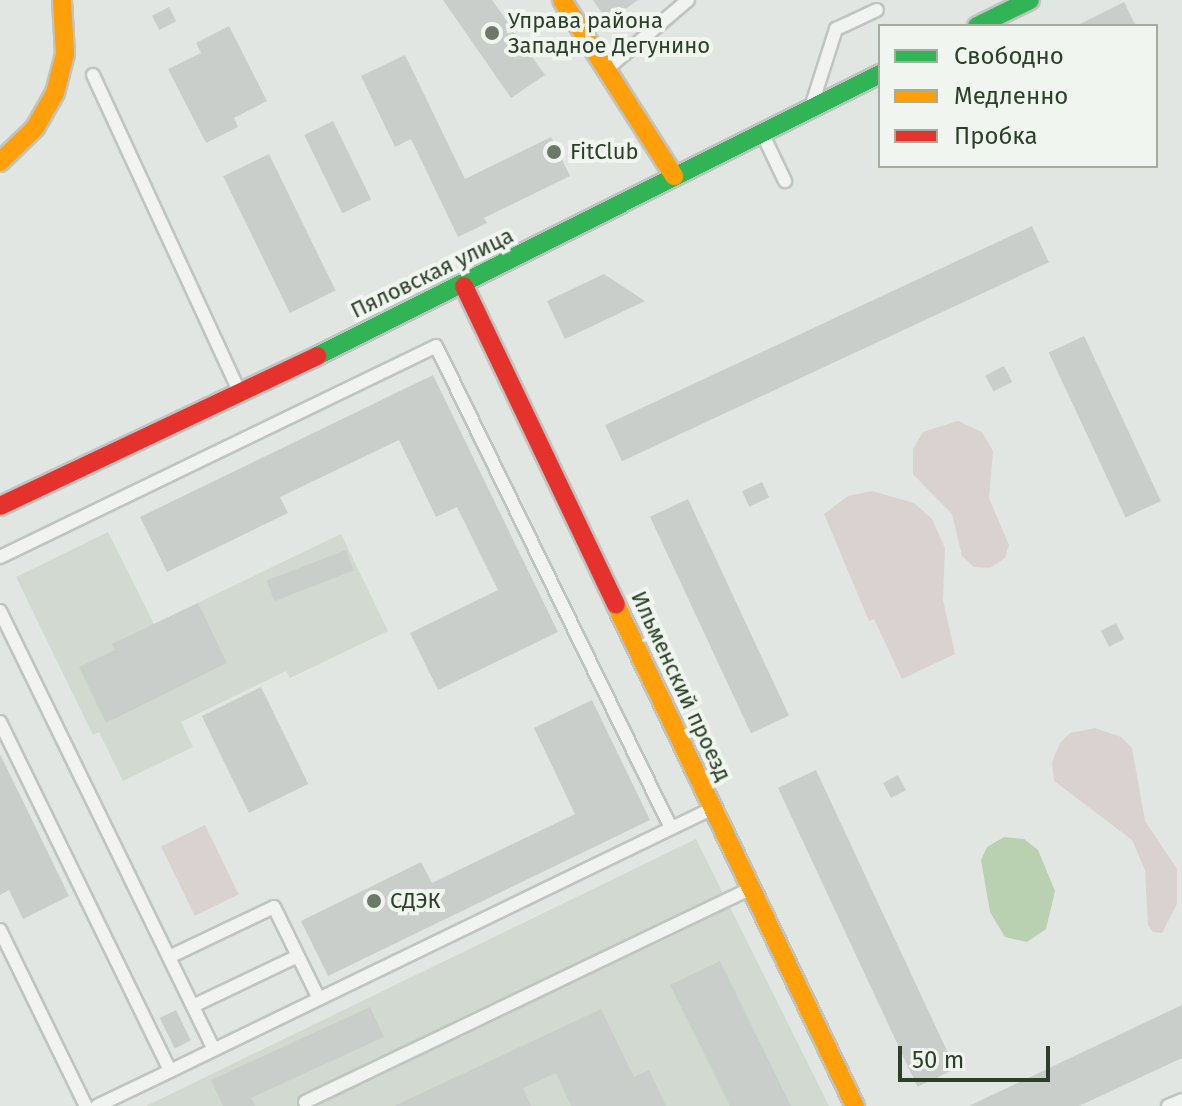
<!DOCTYPE html>
<meta charset="utf-8">
<style>
body{margin:0}
#map{position:relative;width:1182px;height:1106px;overflow:hidden;background:#e2e6e2;font-family:"Fira Sans",sans-serif}
div>[style]{position:absolute}
.built>*{inset:0;background:#d1d9d0}
.green>*{inset:0;background:#d9d2d0;transform-origin:0 0}
.water>*{inset:0;background:#b9d0b1}
.building>*{inset:0;background:#caceca;transform-origin:0 0}
.roads{filter:drop-shadow(2px 0 #c0c4c0) drop-shadow(-2px 0 #c0c4c0) drop-shadow(0 2px #c0c4c0) drop-shadow(0 -2px #c0c4c0)}
.lane>*{height:12px;margin:-6px;padding:0 6px;transform-origin:6px;border-radius:6px;background:#f1f3f1}
.fast>*{height:18px;margin:-9px;padding:0 9px;transform-origin:9px;border-radius:9px;background:#30b455}
.slow>*{height:18px;margin:-9px;padding:0 9px;transform-origin:9px;border-radius:9px;background:#ff9f0a}
.jam>*{height:18px;margin:-9px;padding:0 9px;transform-origin:9px;border-radius:9px;background:#e5322d}
.dots>*{width:22px;height:22px;translate:-50% -50%;box-sizing:border-box;border:4px solid #f0f6ef;border-radius:50%}
span{translate:-50% -50%;white-space:nowrap;text-align:center;line-height:1.15;-webkit-text-stroke:8px #f0f6ef;paint-order:stroke}
.poi-label{font-size:22px;color:#2c3f29}
.left{translate:0 -50%;text-align:left}
.street-label{font-size:22px;color:#2c3f29}
.legend{position:absolute;left:878px;top:24px;width:280px;height:144px;box-sizing:border-box;background:#f0f6ef;border:2px solid #a2ada0;margin:0;padding:10px 14px;list-style:none;font-size:24px;color:#2c3f29}
.legend li{display:flex;align-items:center;gap:16px;height:40px}
.legend b{width:40px;border:2px solid #a2ada0}
.scale{position:absolute;left:898px;top:1046px;width:152px;height:36px;box-sizing:border-box;border:4px solid #2c3f29;border-top:0;padding-left:10px;font-size:24px;line-height:28px;white-space:nowrap;color:#2c3f29;-webkit-text-stroke:6px #f0f6ef;paint-order:stroke}
</style>
<div id="map">
<div class="built">
<div style="clip-path:polygon(108px 532px,154px 624px,341px 534px,388px 631px,290px 678px,286px 671px,181px 722px,193px 747px,123px 781px,99px 732px,93px 735px,16px 577px)"></div>
<div style="clip-path:polygon(696px 839px,829px 1106px,146px 1106px)"></div>
</div>
<div class="green">
<div style="clip-path:polygon(958px 421px,982px 432px,993px 451px,989px 498px,1009px 545px,1005px 558px,990px 568px,974px 567px,962px 556px,952px 514px,913px 474px,913px 449px,923px 432px)"></div>
<div style="clip-path:polygon(872px 491px,914px 503px,932px 519px,945px 548px,943px 600px,955px 654px,902px 679px,874px 619px,869px 621px,824px 514px,848px 496px)"></div>
<div style="clip-path:polygon(1095px 728px,1121px 737px,1132px 748px,1145px 821px,1177px 869px,1177px 904px,1162px 933px,1153px 932px,1148px 925px,1145px 870px,1132px 840px,1054px 781px,1052px 762px,1060px 743px,1070px 733px)"></div>
<div style="left:205px;top:825px;width:77px;height:49px;rotate:64deg"></div>
</div>
<div class="water">
<div style="clip-path:polygon(1004px 837px,1024px 839px,1038px 850px,1055px 891px,1046px 929px,1027px 942px,1005px 937px,990px 912px,981px 860px,987px 847px)"></div>
</div>
<div class="building">
<div style="clip-path:polygon(443px 0,492px 0,545px 75px,511px 98px)"></div>
<div style="clip-path:polygon(593px 0,638px 0,608px 22px)"></div>
<div style="clip-path:polygon(1124px 2px,1136px 26px,1076px 26px)"></div>
<div style="left:169px;top:7px;width:16px;height:19px;rotate:63deg"></div>
<div style="clip-path:polygon(229px 26px,267px 101px,234px 118px,238px 127px,206px 143px,168px 69px,201px 53px,196px 43px)"></div>
<div style="clip-path:polygon(405px 55px,465px 179px,551px 137px,570px 176px,484px 218px,487px 223px,458px 237px,411px 139px,395px 147px,361px 76px)"></div>
<div style="left:333px;top:121px;width:87px;height:32px;rotate:64deg"></div>
<div style="left:269px;top:154px;width:152px;height:51px;rotate:64deg"></div>
<div style="left:1032px;top:226px;width:40px;height:471px;rotate:65deg"></div>
<div style="clip-path:polygon(604px 274px,645px 301px,565px 339px,547px 301px)"></div>
<div style="left:1084px;top:336px;width:182px;height:39px;rotate:65deg"></div>
<div style="left:1004px;top:366px;width:18px;height:21px;rotate:63deg"></div>
<div style="clip-path:polygon(433px 375px,558px 632px,438px 690px,410px 633px,498px 590px,457px 507px,436px 517px,399px 440px,280px 497px,288px 513px,167px 572px,140px 517px)"></div>
<div style="left:762px;top:482px;width:17px;height:22px;rotate:65deg"></div>
<div style="left:688px;top:499px;width:239px;height:42px;rotate:65deg"></div>
<div style="left:346px;top:550px;width:22px;height:85px;rotate:69deg"></div>
<div style="clip-path:polygon(198px 603px,227px 663px,106px 723px,79px 667px,115px 650px,112px 644px)"></div>
<div style="left:1116px;top:623px;width:18px;height:17px;rotate:63deg"></div>
<div style="left:261px;top:687px;width:108px;height:66px;rotate:64deg"></div>
<div style="clip-path:polygon(592px 700px,650px 820px,328px 976px,301px 921px,421px 862px,432px 883px,575px 814px,534px 728px)"></div>
<div style="clip-path:polygon(0 754px,69px 896px,23px 919px,9px 890px,0 895px)"></div>
<div style="left:816px;top:770px;width:330px;height:42px;rotate:65deg"></div>
<div style="left:898px;top:775px;width:17px;height:17px;rotate:62deg"></div>
<div style="clip-path:polygon(720px 961px,791px 1106px,730px 1106px,670px 985px)"></div>
<div style="clip-path:polygon(1182px 1005px,1182px 1058px,1079px 1106px,969px 1106px)"></div>
<div style="clip-path:polygon(370px 1007px,384px 1037px,251px 1098px,255px 1106px,223px 1106px,211px 1080px)"></div>
<div style="clip-path:polygon(601px 1009px,634px 1077px,649px 1070px,666px 1106px,571px 1106px,556px 1073px,523px 1088px,531px 1106px,394px 1106px)"></div>
<div style="left:176px;top:1010px;width:34px;height:18px;rotate:64deg"></div>
</div>
<div class="roads">
<div class="lane">
<div style="left:608px;top:68px;width:105px;rotate:-40.4deg"></div>
<div style="left:93px;top:75px;width:348px;rotate:65.2deg"></div>
<div style="left:813px;top:101px;width:76px;rotate:-72.3deg"></div>
<div style="left:836px;top:29px;width:45px;rotate:-24.9deg"></div>
<div style="left:764px;top:137px;width:49px;rotate:64.5deg"></div>
<div style="left:0;top:557px;width:484px;rotate:-25.8deg"></div>
<div style="left:436px;top:346px;width:536px;rotate:64.01deg"></div>
<div style="left:0;top:611px;width:488px;rotate:64deg"></div>
<div style="left:0;top:722px;width:388px;rotate:64deg"></div>
<div style="left:170px;top:1071px;width:81px;rotate:154.4deg"></div>
<div style="left:0;top:930px;width:196px;rotate:64deg"></div>
<div style="left:169px;top:957px;width:116px;rotate:-25.5deg"></div>
<div style="left:274px;top:907px;width:102px;rotate:63.9deg"></div>
<div style="left:193px;top:1006px;width:116px;rotate:-25.5deg"></div>
<div style="left:170px;top:1071px;width:601px;rotate:-25.84deg"></div>
<div style="left:305px;top:1102px;width:495px;rotate:-25.6deg"></div>
<div style="left:1168px;top:1106px;width:15px;rotate:-23deg"></div>
</div>
<div class="fast">
<div style="left:977px;top:26px;width:59px;rotate:-26.1deg"></div>
<div style="left:317px;top:356px;width:630px;rotate:-26.61deg"></div>
</div>
<div class="slow">
<div style="left:562px;top:0;width:209px;rotate:57.5deg"></div>
<div style="left:0;top:162px;width:49px;rotate:-44.2deg"></div>
<div style="left:35px;top:128px;width:40px;rotate:-60.3deg"></div>
<div style="left:55px;top:93px;width:40px;rotate:-75.6deg"></div>
<div style="left:65px;top:54px;width:54px;rotate:-93.2deg"></div>
<div style="left:616px;top:605px;width:555px;rotate:64.5deg"></div>
</div>
<div class="jam">
<div style="left:464px;top:286px;width:353px;rotate:64.5deg"></div>
<div style="left:0;top:506px;width:351px;rotate:-25.3deg"></div>
</div>
</div>
<div class="dots">
<div style="left:492px;top:33px;background:#6c796a"></div>
<div style="left:554px;top:152px;background:#6c796a"></div>
<div style="left:374px;top:901px;background:#6c796a"></div>
</div>
<div class="poi-label">
<span class="left" style="left:508px;top:33px">Управа района<br>Западное Дегунино</span>
<span class="left" style="left:570px;top:152px">FitClub</span>
<span class="left" style="left:390px;top:901px">СДЭК</span>
</div>
<div class="street-label">
<span style="left:432px;top:273px;rotate:-26deg">Пяловская улица</span>
<span style="left:681px;top:686px;rotate:65deg">Ильменский проезд</span>
</div>
<ul class="legend">
<li><b style="height:10px;background:#30b455"></b>Свободно</li>
<li><b style="height:10px;background:#ff9f0a"></b>Медленно</li>
<li><b style="height:10px;background:#e5322d"></b>Пробка</li>
</ul>
<div class="scale">50 m</div>
</div>
